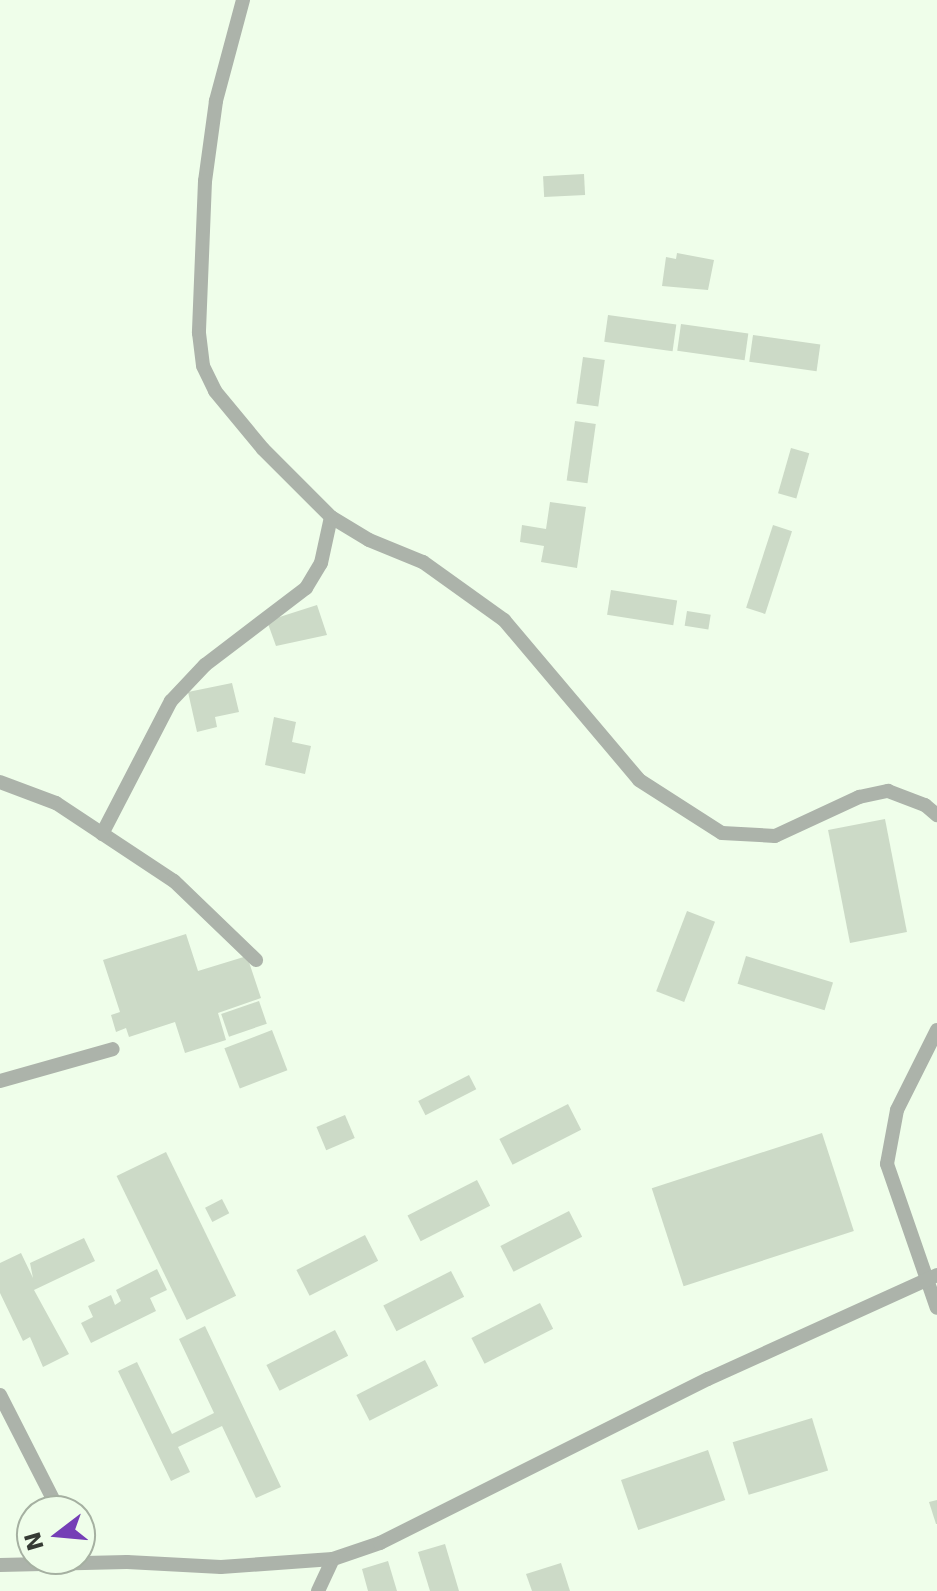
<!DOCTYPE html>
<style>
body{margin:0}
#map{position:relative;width:937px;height:1591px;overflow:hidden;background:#effeea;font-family:"DejaVu Sans",sans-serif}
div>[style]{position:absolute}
.building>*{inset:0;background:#ccdac7;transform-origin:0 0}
.service>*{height:14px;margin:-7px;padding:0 7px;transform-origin:7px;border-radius:7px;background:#acb3aa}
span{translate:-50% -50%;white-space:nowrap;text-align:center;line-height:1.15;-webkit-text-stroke:6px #effeea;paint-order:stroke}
.north{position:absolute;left:16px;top:1495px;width:80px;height:80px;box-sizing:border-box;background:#effeea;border:2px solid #a5b0a1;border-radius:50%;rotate:254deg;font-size:22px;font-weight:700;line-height:32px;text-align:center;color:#353b34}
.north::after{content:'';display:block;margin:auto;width:28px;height:36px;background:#753fb6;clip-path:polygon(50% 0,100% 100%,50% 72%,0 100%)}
</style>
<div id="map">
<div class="building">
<div style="left:584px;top:174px;width:21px;height:41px;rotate:87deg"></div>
<div style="clip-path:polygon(677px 253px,714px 260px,708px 290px,662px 286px,666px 257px,676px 259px)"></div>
<div style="left:608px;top:315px;width:69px;height:27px;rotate:8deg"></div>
<div style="left:681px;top:324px;width:68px;height:27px;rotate:8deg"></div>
<div style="left:753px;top:335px;width:68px;height:27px;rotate:8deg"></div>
<div style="left:583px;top:357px;width:22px;height:47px;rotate:8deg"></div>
<div style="left:575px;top:421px;width:21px;height:60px;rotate:8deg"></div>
<div style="left:791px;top:448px;width:19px;height:47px;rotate:16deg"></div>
<div style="clip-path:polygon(550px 502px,586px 507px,577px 568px,541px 562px,544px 546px,520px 542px,522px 525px,546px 529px)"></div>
<div style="left:773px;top:525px;width:20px;height:87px;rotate:18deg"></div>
<div style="left:611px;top:590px;width:67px;height:25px;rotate:9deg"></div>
<div style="clip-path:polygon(317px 605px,327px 635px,276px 646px,267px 621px)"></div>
<div style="left:687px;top:611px;width:24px;height:15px;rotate:9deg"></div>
<div style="clip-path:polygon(232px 683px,239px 712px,215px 717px,217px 727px,197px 732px,188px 692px)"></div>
<div style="clip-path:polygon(274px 717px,296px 722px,292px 742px,311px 746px,305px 774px,265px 765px)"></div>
<div style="left:885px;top:819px;width:115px;height:58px;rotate:79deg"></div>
<div style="left:687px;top:911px;width:30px;height:86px;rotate:21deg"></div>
<div style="clip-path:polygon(186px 934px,198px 971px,247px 956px,261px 998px,218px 1013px,226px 1040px,185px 1053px,175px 1022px,129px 1037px,126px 1028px,116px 1032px,111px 1015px,120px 1012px,103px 960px)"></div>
<div style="left:746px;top:956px;width:91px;height:29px;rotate:17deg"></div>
<div style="left:259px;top:1001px;width:24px;height:40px;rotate:71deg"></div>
<div style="left:272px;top:1030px;width:43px;height:51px;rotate:69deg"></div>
<div style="left:469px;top:1075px;width:16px;height:57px;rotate:63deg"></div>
<div style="left:568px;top:1104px;width:29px;height:77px;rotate:63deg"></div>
<div style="left:345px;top:1115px;width:25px;height:31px;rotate:67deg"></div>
<div style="left:822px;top:1133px;width:103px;height:179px;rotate:72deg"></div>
<div style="left:166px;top:1152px;width:160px;height:55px;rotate:64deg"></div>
<div style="left:477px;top:1180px;width:29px;height:78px;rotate:63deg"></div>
<div style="left:222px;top:1199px;width:16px;height:19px;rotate:63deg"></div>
<div style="left:569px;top:1211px;width:29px;height:77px;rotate:63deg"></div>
<div style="left:365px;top:1235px;width:29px;height:77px;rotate:63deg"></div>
<div style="clip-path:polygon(84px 1238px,95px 1261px,34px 1290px,69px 1354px,43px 1367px,30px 1337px,23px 1341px,0 1293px,0 1263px,21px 1253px,33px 1278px,30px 1263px)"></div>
<div style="clip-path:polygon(157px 1269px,167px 1290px,150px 1298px,156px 1311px,91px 1343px,81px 1323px,93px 1317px,88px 1306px,111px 1295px,115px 1305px,121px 1301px,116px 1290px)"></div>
<div style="left:451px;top:1271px;width:29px;height:76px;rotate:63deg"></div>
<div style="left:540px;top:1303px;width:29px;height:77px;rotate:63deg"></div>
<div style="clip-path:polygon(205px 1326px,281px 1487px,256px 1498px,222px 1426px,178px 1447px,190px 1472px,171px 1481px,118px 1371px,137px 1362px,172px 1434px,214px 1413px,179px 1339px)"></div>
<div style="left:335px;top:1330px;width:29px;height:77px;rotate:63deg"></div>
<div style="left:425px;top:1360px;width:29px;height:77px;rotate:63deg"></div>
<div style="left:812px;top:1418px;width:55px;height:83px;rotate:73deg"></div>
<div style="left:708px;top:1450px;width:53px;height:92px;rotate:71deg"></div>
<div style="clip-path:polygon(937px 1500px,937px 1524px,936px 1524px,929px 1502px)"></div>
<div style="clip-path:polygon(445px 1544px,459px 1591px,430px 1591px,418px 1552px)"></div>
<div style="clip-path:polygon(388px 1561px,397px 1591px,368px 1591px,362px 1569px)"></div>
<div style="clip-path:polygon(561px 1563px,570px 1591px,532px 1591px,526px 1574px)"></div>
</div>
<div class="service">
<div style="left:243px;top:0;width:105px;rotate:105deg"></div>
<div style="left:216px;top:101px;width:81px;rotate:97.8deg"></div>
<div style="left:205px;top:181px;width:152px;rotate:92.3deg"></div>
<div style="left:199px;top:333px;width:33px;rotate:83deg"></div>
<div style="left:203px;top:366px;width:28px;rotate:64deg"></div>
<div style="left:215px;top:391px;width:75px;rotate:50.4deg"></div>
<div style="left:263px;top:449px;width:96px;rotate:45deg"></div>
<div style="left:331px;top:517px;width:44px;rotate:31.2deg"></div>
<div style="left:369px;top:540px;width:58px;rotate:22.2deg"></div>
<div style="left:423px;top:562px;width:100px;rotate:35.6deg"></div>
<div style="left:504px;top:620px;width:209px;rotate:49.8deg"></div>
<div style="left:639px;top:780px;width:98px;rotate:32.6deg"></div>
<div style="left:722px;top:833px;width:53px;rotate:3.2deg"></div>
<div style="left:775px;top:836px;width:93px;rotate:-24.9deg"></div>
<div style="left:859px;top:797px;width:30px;rotate:-12deg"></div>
<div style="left:888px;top:791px;width:40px;rotate:21deg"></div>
<div style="left:925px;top:805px;width:16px;rotate:40deg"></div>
<div style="left:0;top:782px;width:60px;rotate:20.6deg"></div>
<div style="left:56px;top:803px;width:141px;rotate:33.5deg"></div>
<div style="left:174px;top:881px;width:114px;rotate:43.9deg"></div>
<div style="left:102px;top:834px;width:150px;rotate:-62.6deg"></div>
<div style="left:171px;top:701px;width:50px;rotate:-46.6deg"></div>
<div style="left:205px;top:665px;width:127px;rotate:-37.3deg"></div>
<div style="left:306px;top:588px;width:29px;rotate:-59deg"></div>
<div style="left:321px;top:563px;width:47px;rotate:-77.7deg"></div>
<div style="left:937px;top:1030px;width:89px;rotate:116.6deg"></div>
<div style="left:897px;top:1110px;width:55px;rotate:100.5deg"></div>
<div style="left:887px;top:1164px;width:152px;rotate:70.9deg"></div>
<div style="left:0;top:1081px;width:117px;rotate:-15.8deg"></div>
<div style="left:0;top:1395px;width:130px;rotate:63deg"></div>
<div style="left:0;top:1565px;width:127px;rotate:-1.4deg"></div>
<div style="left:127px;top:1562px;width:94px;rotate:3deg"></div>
<div style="left:221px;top:1567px;width:112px;rotate:-4.1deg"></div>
<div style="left:333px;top:1559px;width:50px;rotate:-18.8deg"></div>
<div style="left:380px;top:1543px;width:367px;rotate:-26.6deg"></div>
<div style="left:708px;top:1379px;width:252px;rotate:-24.4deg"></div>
<div style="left:318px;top:1591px;width:35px;rotate:-65deg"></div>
</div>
<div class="north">N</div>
</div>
